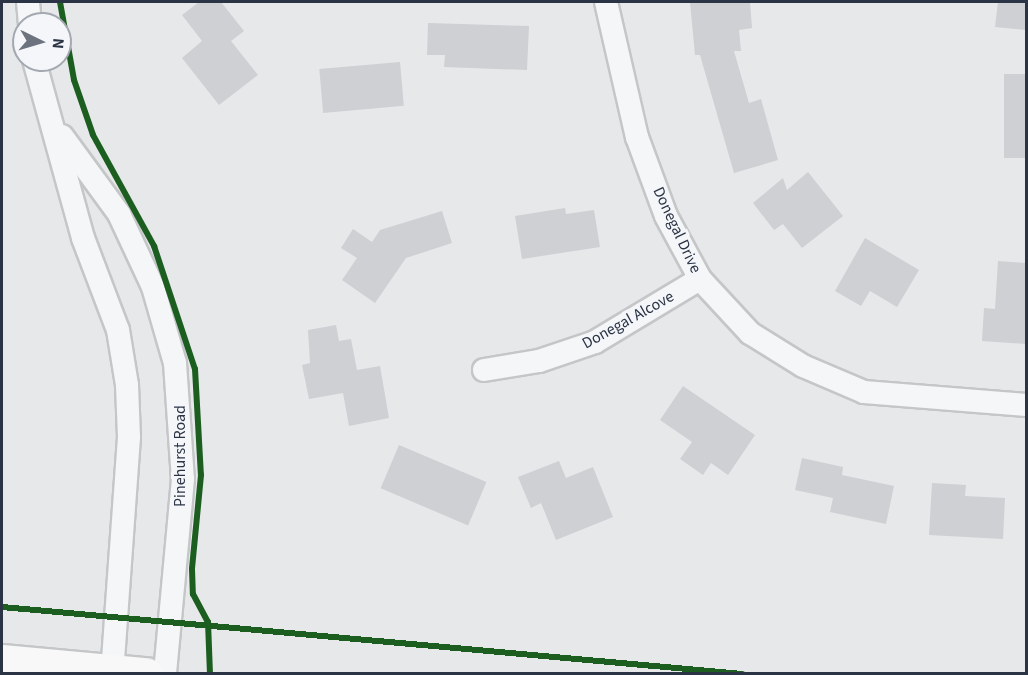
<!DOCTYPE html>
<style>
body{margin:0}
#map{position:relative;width:1028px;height:675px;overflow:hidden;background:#e6e8ea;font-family:"Source Sans 3",sans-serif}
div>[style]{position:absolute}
.building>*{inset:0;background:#ced0d3;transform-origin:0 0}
.roads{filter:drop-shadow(2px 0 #c4c6c8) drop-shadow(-2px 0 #c4c6c8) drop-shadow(0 2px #c4c6c8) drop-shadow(0 -2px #c4c6c8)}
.street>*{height:22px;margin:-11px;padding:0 11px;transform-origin:11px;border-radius:11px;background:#f5f6f7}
.secondary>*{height:32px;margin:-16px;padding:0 16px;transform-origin:16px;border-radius:16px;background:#f8f8f8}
.cycleway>*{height:6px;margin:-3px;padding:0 3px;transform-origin:3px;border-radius:3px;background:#1b5e20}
span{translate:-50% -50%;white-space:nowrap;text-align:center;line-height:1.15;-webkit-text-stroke:6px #f4f6f9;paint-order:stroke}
.street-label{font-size:16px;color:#2b3445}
.frame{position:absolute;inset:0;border:3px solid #2b3445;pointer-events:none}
.north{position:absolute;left:12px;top:12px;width:60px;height:60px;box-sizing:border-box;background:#f4f6f9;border:2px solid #a4a8b1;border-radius:50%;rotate:95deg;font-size:16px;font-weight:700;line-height:24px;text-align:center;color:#2b3445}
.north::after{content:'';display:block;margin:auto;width:21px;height:27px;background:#6c737f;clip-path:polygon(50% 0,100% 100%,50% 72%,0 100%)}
</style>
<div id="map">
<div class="building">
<div style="clip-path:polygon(199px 2px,221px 2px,244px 31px,231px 41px,258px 75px,219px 105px,182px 58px,202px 41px,182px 15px)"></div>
<div style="clip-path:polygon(690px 2px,750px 2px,752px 28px,739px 30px,741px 51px,734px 51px,749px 103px,761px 99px,778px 160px,734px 173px,700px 55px,695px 55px)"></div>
<div style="clip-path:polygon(998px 2px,1026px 2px,1026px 30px,995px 27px)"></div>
<div style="clip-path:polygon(428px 23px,529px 26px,527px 70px,444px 67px,445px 55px,427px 55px)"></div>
<div style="left:400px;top:62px;width:44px;height:81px;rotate:85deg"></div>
<div style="left:1004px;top:74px;width:22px;height:84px"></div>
<div style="clip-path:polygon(808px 172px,843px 216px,802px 248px,783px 224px,774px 230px,753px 203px,783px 178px,787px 190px)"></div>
<div style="clip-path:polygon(565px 208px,566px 214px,594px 210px,600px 247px,522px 259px,515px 216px)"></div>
<div style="clip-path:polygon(442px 211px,452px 243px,406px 258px,375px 303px,342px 280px,357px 258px,341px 248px,353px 229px,372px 242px,380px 230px)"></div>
<div style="clip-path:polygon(865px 238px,919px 270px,897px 307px,870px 291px,861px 306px,835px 291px)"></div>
<div style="clip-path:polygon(998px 261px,1026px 263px,1026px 344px,982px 341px,984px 308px,995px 309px)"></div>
<div style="clip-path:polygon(336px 325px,339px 341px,351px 339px,357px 370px,380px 366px,389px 418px,349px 426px,343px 393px,309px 399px,302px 365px,310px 363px,308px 330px)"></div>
<div style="clip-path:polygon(683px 386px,755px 435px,728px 475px,711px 463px,703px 475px,680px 459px,692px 442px,660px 420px)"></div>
<div style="left:399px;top:445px;width:95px;height:47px;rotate:23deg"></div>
<div style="clip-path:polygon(802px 458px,843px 467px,842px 475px,894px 486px,886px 524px,830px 512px,833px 498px,795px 490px)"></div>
<div style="clip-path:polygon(559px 461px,566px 478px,593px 467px,613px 517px,556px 540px,541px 503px,531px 508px,518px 477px)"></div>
<div style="clip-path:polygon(932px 483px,966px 485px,965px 496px,1005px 498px,1003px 539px,929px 535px)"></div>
</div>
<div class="roads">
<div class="street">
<div style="left:28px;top:2px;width:22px;rotate:85deg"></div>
<div style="left:606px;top:2px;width:139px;rotate:77.1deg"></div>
<div style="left:637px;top:137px;width:84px;rotate:69.8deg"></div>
<div style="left:666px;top:216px;width:72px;rotate:61.6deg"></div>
<div style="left:700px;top:279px;width:74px;rotate:47.2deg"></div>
<div style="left:750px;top:333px;width:62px;rotate:31.9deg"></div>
<div style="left:803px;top:366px;width:66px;rotate:23.1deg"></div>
<div style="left:864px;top:392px;width:163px;rotate:4.6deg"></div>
<div style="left:34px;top:60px;width:185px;rotate:74.6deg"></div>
<div style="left:83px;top:238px;width:98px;rotate:69.2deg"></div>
<div style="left:118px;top:330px;width:56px;rotate:80.7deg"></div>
<div style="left:127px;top:385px;width:52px;rotate:87.8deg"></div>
<div style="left:129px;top:437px;width:238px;rotate:94.1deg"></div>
<div style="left:62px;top:136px;width:97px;rotate:53.8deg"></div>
<div style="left:119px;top:214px;width:81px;rotate:65deg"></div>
<div style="left:153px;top:287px;width:79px;rotate:73.9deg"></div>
<div style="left:175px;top:363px;width:116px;rotate:86.1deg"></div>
<div style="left:183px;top:479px;width:196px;rotate:95.3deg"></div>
<div style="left:484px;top:370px;width:56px;rotate:-9.3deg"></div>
<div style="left:539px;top:361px;width:59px;rotate:-18.7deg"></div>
<div style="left:595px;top:342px;width:122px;rotate:-31deg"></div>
</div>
<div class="secondary">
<div style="left:2px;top:661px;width:145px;rotate:5.2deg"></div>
</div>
</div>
<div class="cycleway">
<div style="left:60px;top:2px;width:79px;rotate:79.8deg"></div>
<div style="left:74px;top:80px;width:58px;rotate:70.9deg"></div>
<div style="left:93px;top:135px;width:127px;rotate:61.2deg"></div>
<div style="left:154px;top:246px;width:130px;rotate:71.6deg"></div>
<div style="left:195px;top:369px;width:106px;rotate:86.8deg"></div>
<div style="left:201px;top:475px;width:94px;rotate:95.5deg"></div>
<div style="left:192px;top:569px;width:25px;rotate:88deg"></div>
<div style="left:193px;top:594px;width:32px;rotate:62deg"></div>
<div style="left:208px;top:622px;width:52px;rotate:87.8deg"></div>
<div style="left:2px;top:607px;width:743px;rotate:5.17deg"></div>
</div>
<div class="street-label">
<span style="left:677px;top:230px;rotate:65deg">Donegal Drive</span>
<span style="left:628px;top:320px;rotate:-29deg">Donegal Alcove</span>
<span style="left:180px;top:456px;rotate:-90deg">Pinehurst Road</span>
</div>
<div class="frame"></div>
<div class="north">N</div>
</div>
